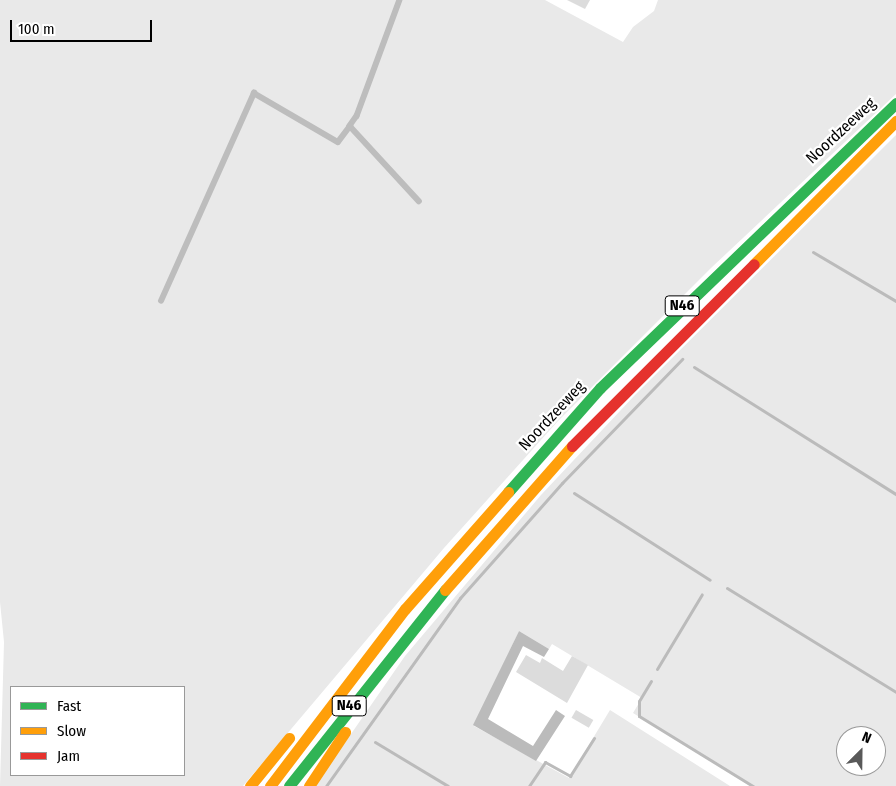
<!DOCTYPE html>
<style>
body{margin:0}
#map{position:relative;width:896px;height:786px;overflow:hidden;background:#fff;font-family:"Fira Sans Condensed",sans-serif}
div>[style]{position:absolute}
.green>*{inset:0;background:#e9e9e9}
.water>*{inset:0;background:#bbb}
.stream>*{height:3px;margin:-1.5px;padding:0 1.5px;transform-origin:1.5px;border-radius:1.5px;background:#bbb}
.building>*{inset:0;background:#dcdcdc;transform-origin:0 0}
.lane>*{height:5.5px;margin:-2.75px;padding:0 2.75px;transform-origin:2.75px;border-radius:2.75px;background:#bdbdbd}
.fast>*{height:11px;margin:-5.5px;padding:0 5.5px;transform-origin:5.5px;border-radius:5.5px;background:#30b455}
.slow>*{height:11px;margin:-5.5px;padding:0 5.5px;transform-origin:5.5px;border-radius:5.5px;background:#ff9f0a}
.jam>*{height:11px;margin:-5.5px;padding:0 5.5px;transform-origin:5.5px;border-radius:5.5px;background:#e5322d}
span{translate:-50% -50%;white-space:nowrap;text-align:center;line-height:1.15;-webkit-text-stroke:4.5px #fff;paint-order:stroke}
.shield-label span{padding:1px 4px;background:#fff;border:1px solid;border-radius:4px;-webkit-text-stroke-width:0}
.shield-label{font-size:15px;color:#000;font-weight:700}
.street-label{font-size:16px;color:#000}
.legend{position:absolute;left:10px;top:686px;width:175px;height:90px;box-sizing:border-box;background:#fff;border:1px solid #999;margin:0;padding:6px 9px;list-style:none;font-size:15px;color:#000}
.legend li{display:flex;align-items:center;gap:10px;height:25px}
.legend b{width:25px;border:1px solid #999}
.north{position:absolute;left:836px;top:726px;width:50px;height:50px;box-sizing:border-box;background:#fff;border:1px solid #999;border-radius:50%;rotate:23deg;font-size:14px;font-weight:700;line-height:20px;text-align:center;color:#000}
.north::after{content:'';display:block;margin:auto;width:18px;height:22px;background:#595959;clip-path:polygon(50% 0,100% 100%,50% 72%,0 100%)}
.scale{position:absolute;left:10px;top:20px;width:142px;height:22px;box-sizing:border-box;border:2px solid #000;border-top:0;padding-left:6px;font-size:15px;line-height:18px;white-space:nowrap;color:#000;-webkit-text-stroke:4px #fff;paint-order:stroke}
</style>
<div id="map">
<div class="green">
<div style="clip-path:polygon(evenodd,0 0,545px 0,623px 42px,633px 27px,654px 11px,658px 0,896px 0,896px 94px,711px 268px,558px 421px,444px 548px,243px 786px,0 786px,4px 642px,0 602px,0 0,11px 687px,184px 687px,184px 775px,11px 775px,11px 687px)"></div>
<div style="clip-path:polygon(evenodd,896px 135px,896px 786px,750px 786px,633px 713px,642px 698px,552px 644px,549px 649px,519px 631px,474px 726px,569px 778px,610px 710px,730px 786px,315px 786px,405px 656px,541px 495px,635px 395px,896px 135px,846px 736px,876px 736px,876px 766px,846px 766px,846px 736px)"></div>
</div>
<div class="water">
<div style="clip-path:polygon(519px 631px,549px 649px,544px 657px,523px 646px,488px 719px,533px 746px,556px 710px,565px 716px,536px 761px,473px 725px)"></div>
</div>
<div class="stream">
<div style="left:813px;top:252px;width:96px;rotate:30.6deg"></div>
<div style="left:694px;top:367px;width:239px;rotate:32.2deg"></div>
<div style="left:574px;top:493px;width:161px;rotate:32.6deg"></div>
<div style="left:727px;top:588px;width:198px;rotate:31.6deg"></div>
<div style="left:657px;top:669px;width:87px;rotate:-59deg"></div>
<div style="left:651px;top:681px;width:23px;rotate:121deg"></div>
<div style="left:639px;top:701px;width:15px;rotate:90deg"></div>
<div style="left:639px;top:716px;width:134px;rotate:31.6deg"></div>
<div style="left:375px;top:742px;width:85px;rotate:31.1deg"></div>
<div style="left:326px;top:786px;width:231px;rotate:-54.5deg"></div>
<div style="left:460px;top:598px;width:154px;rotate:-48.4deg"></div>
<div style="left:562px;top:483px;width:173px;rotate:-45.9deg"></div>
<div style="left:529px;top:786px;width:29px;rotate:-56deg"></div>
<div style="left:545px;top:762px;width:29px;rotate:29deg"></div>
<div style="left:570px;top:776px;width:45px;rotate:-57.7deg"></div>
</div>
<div class="building">
<div style="clip-path:polygon(567px 0,590px 0,585px 9px)"></div>
<div style="clip-path:polygon(526px 655px,540px 663px,542px 658px,563px 671px,572px 656px,588px 665px,567px 703px,516px 672px)"></div>
<div style="left:576px;top:710px;width:20px;height:9px;rotate:30deg"></div>
</div>
<div class="lane">
<div style="left:400px;top:0;width:124px;rotate:110.3deg"></div>
<div style="left:357px;top:116px;width:12px;rotate:125deg"></div>
<div style="left:350px;top:126px;width:102px;rotate:47.4deg"></div>
<div style="left:161px;top:301px;width:228px;rotate:-65.9deg"></div>
<div style="left:254px;top:93px;width:97px;rotate:30.3deg"></div>
<div style="left:338px;top:142px;width:20px;rotate:-53deg"></div>
</div>
<div class="fast">
<div style="left:508px;top:492px;width:139px;rotate:-48.5deg"></div>
<div style="left:600px;top:388px;width:411px;rotate:-43.9deg"></div>
<div style="left:289px;top:786px;width:251px;rotate:-51.5deg"></div>
</div>
<div class="slow">
<div style="left:754px;top:264px;width:202px;rotate:-45.2deg"></div>
<div style="left:445px;top:590px;width:192px;rotate:-48.6deg"></div>
<div style="left:250px;top:786px;width:62px;rotate:-50.9deg"></div>
<div style="left:270px;top:786px;width:223px;rotate:-52.7deg"></div>
<div style="left:405px;top:609px;width:156px;rotate:-48.6deg"></div>
<div style="left:309px;top:786px;width:65px;rotate:-56.3deg"></div>
</div>
<div class="jam">
<div style="left:572px;top:446px;width:257px;rotate:-45deg"></div>
</div>
<div class="shield-label">
<span style="left:682px;top:306px">N46</span>
<span style="left:349px;top:706px">N46</span>
</div>
<div class="street-label">
<span style="left:841px;top:131px;rotate:-43deg">Noordzeeweg</span>
<span style="left:552px;top:416px;rotate:-47deg">Noordzeeweg</span>
</div>
<ul class="legend">
<li><b style="height:6px;background:#30b455"></b>Fast</li>
<li><b style="height:6px;background:#ff9f0a"></b>Slow</li>
<li><b style="height:6px;background:#e5322d"></b>Jam</li>
</ul>
<div class="north">N</div>
<div class="scale">100 m</div>
</div>
